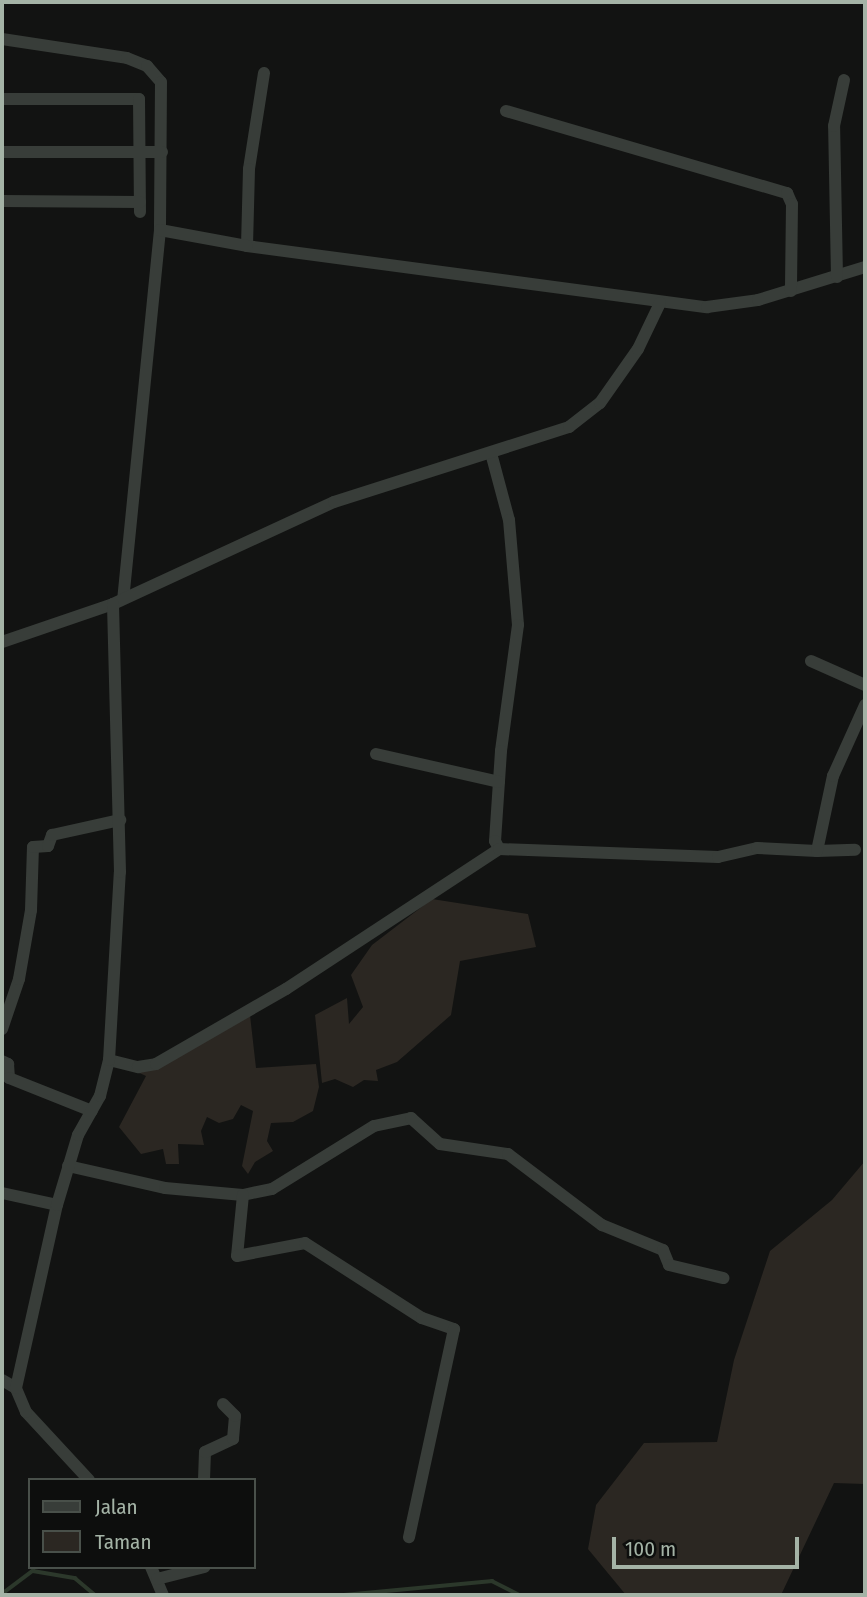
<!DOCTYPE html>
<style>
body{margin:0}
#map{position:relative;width:867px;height:1597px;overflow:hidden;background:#121312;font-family:"Fira Sans Condensed",sans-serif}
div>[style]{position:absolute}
.green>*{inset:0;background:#2b2722}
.stream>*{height:3.5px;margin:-1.75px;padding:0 1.75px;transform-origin:1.75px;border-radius:1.75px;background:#2c382b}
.street>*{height:12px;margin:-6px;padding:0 6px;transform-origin:6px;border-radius:6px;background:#383d39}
span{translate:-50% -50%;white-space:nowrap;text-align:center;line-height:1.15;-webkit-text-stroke:6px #0d0e0d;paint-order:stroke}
.frame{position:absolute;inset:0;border:4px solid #a4b3a6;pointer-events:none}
.legend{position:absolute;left:28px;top:1478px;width:228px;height:91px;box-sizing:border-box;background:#0d0e0d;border:2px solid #49504a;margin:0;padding:9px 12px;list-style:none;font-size:21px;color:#a4b3a6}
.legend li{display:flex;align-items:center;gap:14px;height:35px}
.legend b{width:35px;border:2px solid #49504a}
.scale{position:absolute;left:612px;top:1537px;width:187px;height:32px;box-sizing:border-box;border:4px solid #a4b3a6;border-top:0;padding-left:9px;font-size:21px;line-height:24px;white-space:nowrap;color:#a4b3a6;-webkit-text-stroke:5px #0d0e0d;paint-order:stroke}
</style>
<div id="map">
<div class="green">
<div style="clip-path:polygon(432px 899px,528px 914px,536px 947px,460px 961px,451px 1015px,397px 1062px,376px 1070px,378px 1081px,364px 1080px,353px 1087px,335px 1079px,322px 1083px,315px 1015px,347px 998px,349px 1024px,363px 1007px,351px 975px,372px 945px)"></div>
<div style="clip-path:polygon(250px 1015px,256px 1068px,316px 1064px,319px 1087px,313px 1111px,293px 1122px,271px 1123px,267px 1141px,273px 1151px,255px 1162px,248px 1174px,242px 1166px,253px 1111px,241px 1105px,233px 1119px,219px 1123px,207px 1117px,201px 1131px,204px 1145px,178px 1144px,179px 1164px,166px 1164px,163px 1149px,141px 1154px,119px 1127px,146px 1076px,135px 1071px)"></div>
<div style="clip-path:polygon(865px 1161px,865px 1484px,834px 1483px,781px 1595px,626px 1595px,588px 1549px,596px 1505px,644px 1443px,717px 1442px,734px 1360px,770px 1251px,832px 1200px)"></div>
</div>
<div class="stream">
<div style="left:2px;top:1594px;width:39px;rotate:-37deg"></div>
<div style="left:33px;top:1571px;width:43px;rotate:9.5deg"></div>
<div style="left:75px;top:1578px;width:26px;rotate:40deg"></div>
<div style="left:344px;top:1595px;width:149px;rotate:-5.4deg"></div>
<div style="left:492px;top:1581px;width:30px;rotate:27deg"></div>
</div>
<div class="street">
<div style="left:2px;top:39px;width:126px;rotate:8.6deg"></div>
<div style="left:127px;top:58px;width:22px;rotate:22deg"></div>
<div style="left:147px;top:66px;width:21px;rotate:49deg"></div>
<div style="left:161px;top:82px;width:148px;rotate:90.4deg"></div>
<div style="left:160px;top:230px;width:370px;rotate:95.7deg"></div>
<div style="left:264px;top:73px;width:97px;rotate:98.9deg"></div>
<div style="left:249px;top:169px;width:77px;rotate:91.5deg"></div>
<div style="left:247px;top:246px;width:464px;rotate:7.6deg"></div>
<div style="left:707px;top:307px;width:51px;rotate:-7.8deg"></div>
<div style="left:758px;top:300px;width:112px;rotate:-17.1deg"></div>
<div style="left:2px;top:99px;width:137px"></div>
<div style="left:139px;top:99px;width:113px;rotate:89.5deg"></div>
<div style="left:506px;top:111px;width:293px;rotate:16.3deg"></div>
<div style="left:787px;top:193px;width:12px;rotate:66deg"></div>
<div style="left:792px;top:204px;width:87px;rotate:90.7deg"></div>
<div style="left:2px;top:152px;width:160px"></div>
<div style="left:2px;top:201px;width:138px;rotate:0.4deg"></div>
<div style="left:160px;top:230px;width:88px;rotate:10.4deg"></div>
<div style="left:837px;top:277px;width:151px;rotate:-91.1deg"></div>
<div style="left:834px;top:126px;width:47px;rotate:-77.7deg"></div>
<div style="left:491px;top:453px;width:69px;rotate:75deg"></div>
<div style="left:509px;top:520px;width:105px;rotate:85.1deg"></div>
<div style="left:518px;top:625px;width:127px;rotate:97.7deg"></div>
<div style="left:501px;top:751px;width:90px;rotate:93.8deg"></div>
<div style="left:495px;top:841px;width:9px;rotate:63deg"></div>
<div style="left:2px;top:642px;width:117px;rotate:-18.9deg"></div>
<div style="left:113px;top:604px;width:243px;rotate:-24.8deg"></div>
<div style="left:334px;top:502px;width:247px;rotate:-17.7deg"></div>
<div style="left:569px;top:427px;width:39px;rotate:-38deg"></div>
<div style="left:600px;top:403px;width:66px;rotate:-54.9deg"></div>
<div style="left:638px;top:349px;width:51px;rotate:-64.4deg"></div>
<div style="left:811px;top:661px;width:59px;rotate:24deg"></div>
<div style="left:376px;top:754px;width:126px;rotate:12.8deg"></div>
<div style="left:817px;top:851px;width:38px;rotate:-2deg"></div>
<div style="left:2px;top:1029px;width:53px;rotate:-71.2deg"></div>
<div style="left:19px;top:979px;width:70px;rotate:-80.1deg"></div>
<div style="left:31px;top:910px;width:63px;rotate:-88.2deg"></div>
<div style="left:33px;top:847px;width:15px;rotate:-4deg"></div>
<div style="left:48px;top:846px;width:12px;rotate:-70deg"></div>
<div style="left:52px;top:835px;width:70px;rotate:-12.4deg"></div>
<div style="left:109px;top:1060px;width:30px;rotate:14deg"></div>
<div style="left:138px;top:1067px;width:18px;rotate:-9deg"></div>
<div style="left:156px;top:1064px;width:150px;rotate:-30deg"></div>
<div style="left:286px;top:989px;width:255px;rotate:-33.3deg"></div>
<div style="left:499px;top:849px;width:219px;rotate:2.1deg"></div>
<div style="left:718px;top:857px;width:40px;rotate:-13deg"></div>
<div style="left:757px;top:848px;width:60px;rotate:2.9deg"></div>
<div style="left:817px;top:851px;width:77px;rotate:-78deg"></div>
<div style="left:833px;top:776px;width:78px;rotate:-65.7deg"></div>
<div style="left:2px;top:1061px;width:7px;rotate:27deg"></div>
<div style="left:8px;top:1064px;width:14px;rotate:86deg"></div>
<div style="left:9px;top:1078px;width:89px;rotate:21.7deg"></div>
<div style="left:68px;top:1166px;width:99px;rotate:12.8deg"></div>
<div style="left:165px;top:1188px;width:78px;rotate:5.1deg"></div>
<div style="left:243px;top:1195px;width:30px;rotate:-12deg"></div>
<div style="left:272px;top:1189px;width:120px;rotate:-31.7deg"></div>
<div style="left:374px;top:1126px;width:38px;rotate:-12deg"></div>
<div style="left:411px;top:1118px;width:39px;rotate:42deg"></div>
<div style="left:440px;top:1144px;width:69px;rotate:8.4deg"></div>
<div style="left:508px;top:1154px;width:118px;rotate:37.1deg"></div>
<div style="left:602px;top:1225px;width:66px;rotate:22.3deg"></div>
<div style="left:663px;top:1250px;width:16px;rotate:68deg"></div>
<div style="left:669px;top:1265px;width:56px;rotate:13.5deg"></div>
<div style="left:2px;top:1193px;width:56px;rotate:12.3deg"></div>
<div style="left:243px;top:1195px;width:61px;rotate:95.6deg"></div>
<div style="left:237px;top:1256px;width:69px;rotate:-10.8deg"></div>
<div style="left:305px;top:1243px;width:139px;rotate:32.7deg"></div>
<div style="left:422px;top:1318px;width:34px;rotate:19deg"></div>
<div style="left:454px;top:1329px;width:213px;rotate:102.2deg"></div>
<div style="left:2px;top:1380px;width:16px;rotate:30deg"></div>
<div style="left:89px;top:1480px;width:93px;rotate:-132.8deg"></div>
<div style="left:26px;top:1412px;width:26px;rotate:-113deg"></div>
<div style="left:16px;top:1388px;width:188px;rotate:-77.4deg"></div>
<div style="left:57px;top:1205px;width:73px;rotate:-73.3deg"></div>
<div style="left:78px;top:1135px;width:45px;rotate:-60.6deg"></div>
<div style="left:100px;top:1096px;width:37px;rotate:-76deg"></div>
<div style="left:109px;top:1060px;width:188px;rotate:-86.7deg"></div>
<div style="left:120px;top:872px;width:268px;rotate:-91.5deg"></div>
<div style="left:204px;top:1480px;width:28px;rotate:-88deg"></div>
<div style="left:205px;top:1452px;width:31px;rotate:-25deg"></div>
<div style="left:233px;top:1439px;width:23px;rotate:-85deg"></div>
<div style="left:235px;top:1416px;width:17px;rotate:-135deg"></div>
<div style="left:151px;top:1567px;width:30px;rotate:67deg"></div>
<div style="left:157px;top:1579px;width:49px;rotate:-14.3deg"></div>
</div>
<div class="frame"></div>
<ul class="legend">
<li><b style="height:9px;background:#383d39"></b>Jalan</li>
<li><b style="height:19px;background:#2b2722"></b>Taman</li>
</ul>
<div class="scale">100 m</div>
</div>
